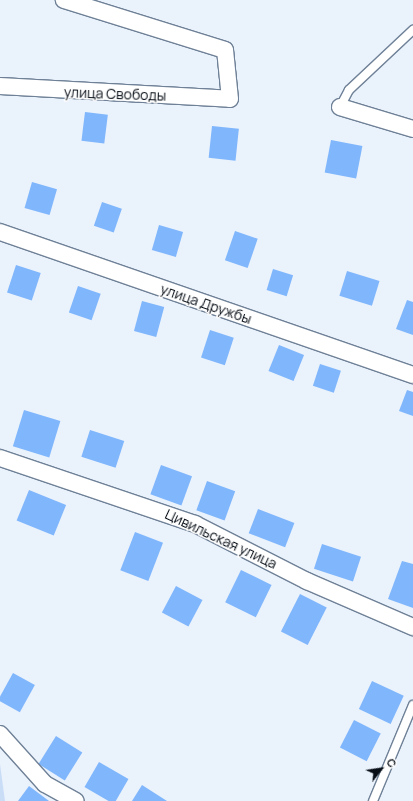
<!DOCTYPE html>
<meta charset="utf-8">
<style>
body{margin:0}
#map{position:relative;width:413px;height:801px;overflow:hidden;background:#eaf2fc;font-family:Manrope,sans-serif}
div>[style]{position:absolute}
.green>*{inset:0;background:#c9ddf7}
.building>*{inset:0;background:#7fb6fc;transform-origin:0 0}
.roads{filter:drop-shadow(1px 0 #6f8197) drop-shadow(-1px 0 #6f8197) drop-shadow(0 1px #6f8197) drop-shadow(0 -1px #6f8197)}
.lane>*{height:8px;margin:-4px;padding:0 4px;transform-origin:4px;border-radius:4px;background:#fff}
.street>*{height:16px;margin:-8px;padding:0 8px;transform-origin:8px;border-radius:8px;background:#fff}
span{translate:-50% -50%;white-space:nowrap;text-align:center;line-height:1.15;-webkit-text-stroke:3px #fefefe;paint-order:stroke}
.street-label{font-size:14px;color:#070e16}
.north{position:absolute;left:361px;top:749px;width:40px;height:40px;-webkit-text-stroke:3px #fefefe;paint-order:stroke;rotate:60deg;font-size:11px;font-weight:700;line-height:16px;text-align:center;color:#070e16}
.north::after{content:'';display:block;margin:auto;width:14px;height:18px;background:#070e16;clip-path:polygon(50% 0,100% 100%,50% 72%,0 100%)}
</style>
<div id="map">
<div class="green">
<div style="clip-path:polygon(0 764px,5px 801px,0 801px)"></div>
</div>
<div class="building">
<div style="left:85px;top:112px;width:23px;height:29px;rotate:7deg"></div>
<div style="left:212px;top:126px;width:27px;height:32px;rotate:6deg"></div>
<div style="left:331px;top:140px;width:32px;height:33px;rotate:11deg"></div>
<div style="left:32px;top:182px;width:26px;height:27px;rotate:16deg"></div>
<div style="left:102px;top:202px;width:21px;height:25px;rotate:19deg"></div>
<div style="left:159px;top:225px;width:25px;height:26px;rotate:16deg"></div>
<div style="left:235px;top:231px;width:24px;height:31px;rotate:19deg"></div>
<div style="left:16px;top:265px;width:26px;height:29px;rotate:18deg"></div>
<div style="left:273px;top:269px;width:21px;height:22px;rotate:17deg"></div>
<div style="left:347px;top:271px;width:34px;height:26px;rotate:17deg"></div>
<div style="left:78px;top:286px;width:24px;height:28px;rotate:19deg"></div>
<div style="clip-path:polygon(407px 300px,413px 302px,413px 335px,396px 329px)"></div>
<div style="left:142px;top:301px;width:23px;height:31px;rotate:15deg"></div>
<div style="left:210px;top:330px;width:25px;height:29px;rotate:18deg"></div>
<div style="left:279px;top:345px;width:27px;height:28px;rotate:22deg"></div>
<div style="left:320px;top:364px;width:22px;height:23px;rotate:18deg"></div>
<div style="clip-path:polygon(407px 390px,413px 392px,413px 416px,399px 411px)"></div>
<div style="left:24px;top:410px;width:38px;height:38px;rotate:17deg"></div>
<div style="left:90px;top:430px;width:36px;height:28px;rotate:18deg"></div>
<div style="left:161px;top:465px;width:33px;height:31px;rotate:20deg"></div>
<div style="left:207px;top:481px;width:30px;height:31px;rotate:20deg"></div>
<div style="left:29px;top:490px;width:40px;height:33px;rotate:22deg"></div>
<div style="left:258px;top:509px;width:39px;height:26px;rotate:21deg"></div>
<div style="left:135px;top:532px;width:30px;height:41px;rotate:21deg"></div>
<div style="left:322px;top:544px;width:41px;height:26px;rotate:18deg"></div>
<div style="clip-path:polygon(402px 561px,413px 564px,413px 608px,388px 599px)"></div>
<div style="left:241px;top:570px;width:34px;height:36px;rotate:26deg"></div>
<div style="left:176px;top:586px;width:30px;height:30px;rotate:28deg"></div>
<div style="left:300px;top:594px;width:30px;height:42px;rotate:27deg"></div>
<div style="left:13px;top:673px;width:25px;height:31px;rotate:29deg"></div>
<div style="left:372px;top:681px;width:35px;height:31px;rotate:25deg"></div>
<div style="left:354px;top:720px;width:30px;height:31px;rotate:27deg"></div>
<div style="left:56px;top:736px;width:31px;height:33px;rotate:32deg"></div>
<div style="left:99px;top:762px;width:34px;height:29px;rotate:30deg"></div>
<div style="clip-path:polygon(142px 785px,167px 801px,132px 801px)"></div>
<div style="clip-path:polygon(29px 786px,49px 801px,18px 801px)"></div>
</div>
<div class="roads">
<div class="lane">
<div style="left:340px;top:107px;width:19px;rotate:-62deg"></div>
<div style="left:349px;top:90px;width:88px;rotate:-43.2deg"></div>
<div style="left:373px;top:801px;width:104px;rotate:-67.4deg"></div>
</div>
<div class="street">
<div style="left:0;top:86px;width:230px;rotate:3.2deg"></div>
<div style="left:230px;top:99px;width:49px;rotate:-95.8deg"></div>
<div style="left:225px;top:50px;width:169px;rotate:-162.7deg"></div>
<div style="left:340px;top:107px;width:76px;rotate:16.8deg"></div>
<div style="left:0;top:232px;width:437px;rotate:19.1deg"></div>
<div style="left:0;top:458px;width:206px;rotate:18.7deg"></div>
<div style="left:195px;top:524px;width:126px;rotate:27deg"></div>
<div style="left:307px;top:581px;width:116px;rotate:23.5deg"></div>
<div style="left:0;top:734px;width:67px;rotate:48deg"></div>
<div style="left:45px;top:784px;width:35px;rotate:29deg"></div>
</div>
</div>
<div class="street-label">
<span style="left:115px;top:94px;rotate:2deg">улица Свободы</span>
<span style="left:206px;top:304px;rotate:19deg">улица Дружбы</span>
<span style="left:221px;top:539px;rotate:25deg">Цивильская улица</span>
</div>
<div class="north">С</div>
</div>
